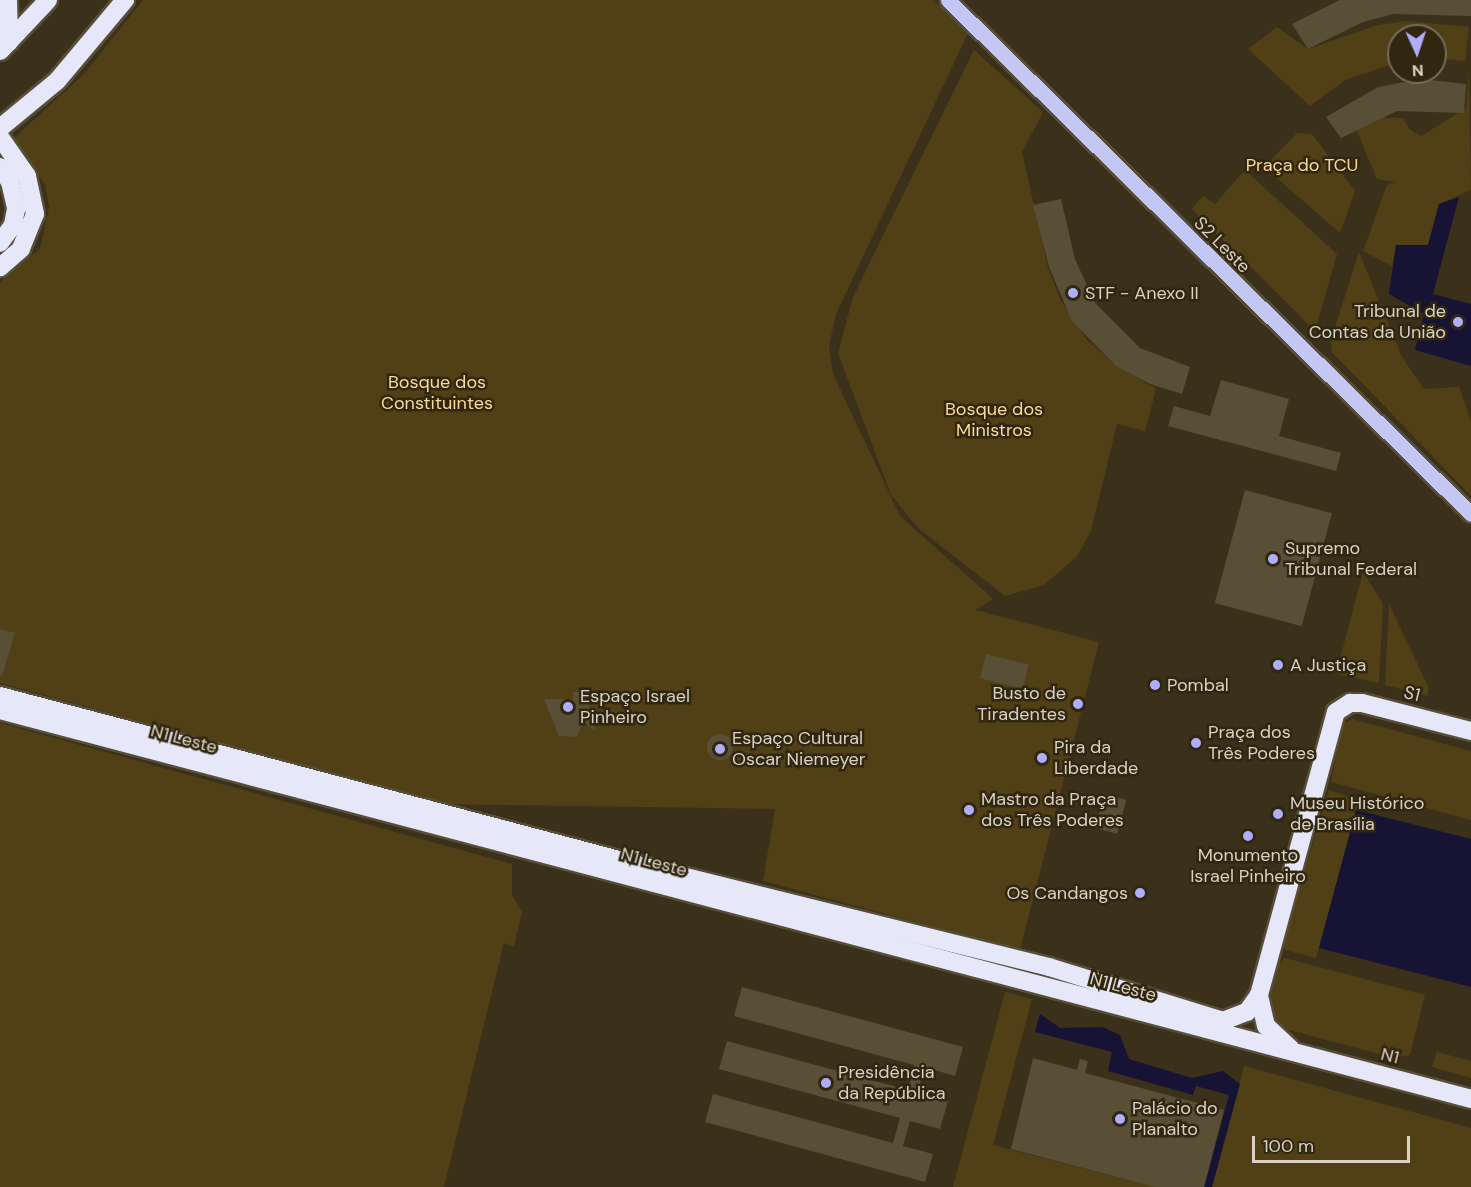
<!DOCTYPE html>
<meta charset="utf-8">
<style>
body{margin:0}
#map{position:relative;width:1471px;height:1187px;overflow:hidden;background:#3b311a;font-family:"DM Sans",sans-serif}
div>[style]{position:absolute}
.green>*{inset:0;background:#513f16}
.water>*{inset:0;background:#161334}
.building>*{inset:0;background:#594e36;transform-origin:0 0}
.round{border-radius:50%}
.roads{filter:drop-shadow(2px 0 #574e39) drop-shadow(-2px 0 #574e39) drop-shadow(0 2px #574e39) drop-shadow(0 -2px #574e39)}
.major>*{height:15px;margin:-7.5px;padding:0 7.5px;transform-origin:7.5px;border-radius:7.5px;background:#c4c6f3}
.highway>*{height:18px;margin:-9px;padding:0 9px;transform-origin:9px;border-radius:9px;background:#e6e7f9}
.dots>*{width:16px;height:16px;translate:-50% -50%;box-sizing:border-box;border:3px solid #312710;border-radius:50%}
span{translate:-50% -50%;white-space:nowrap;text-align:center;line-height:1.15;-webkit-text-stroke:5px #312710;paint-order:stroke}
.park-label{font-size:18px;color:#fada96}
.street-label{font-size:18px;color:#d8d1c4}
.poi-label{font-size:18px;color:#d8d1c4}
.left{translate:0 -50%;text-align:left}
.right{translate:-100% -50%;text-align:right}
.north{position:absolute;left:1387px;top:24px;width:60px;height:60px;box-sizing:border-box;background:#312710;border:2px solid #746b58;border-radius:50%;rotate:177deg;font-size:16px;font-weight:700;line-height:24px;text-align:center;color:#d8d1c4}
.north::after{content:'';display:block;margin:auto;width:21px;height:27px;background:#aeaefb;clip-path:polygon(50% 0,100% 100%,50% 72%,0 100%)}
.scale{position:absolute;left:1252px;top:1136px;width:158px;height:27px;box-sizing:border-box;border:3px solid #d8d1c4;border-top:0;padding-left:8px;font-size:18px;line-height:21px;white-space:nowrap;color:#d8d1c4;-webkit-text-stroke:4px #312710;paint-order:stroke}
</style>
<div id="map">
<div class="green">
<div style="clip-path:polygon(143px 0,934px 0,968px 33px,836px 314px,829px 346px,833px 374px,900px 516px,993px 599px,975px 610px,1099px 642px,1020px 950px,763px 881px,775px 809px,444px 804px,0 683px,0 282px,40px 249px,49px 207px,45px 185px,14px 138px,83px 75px)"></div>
<div style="clip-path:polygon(1407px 21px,1469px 27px,1465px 61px,1435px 58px,1435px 36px,1399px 36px,1399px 62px,1345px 80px,1310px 106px,1248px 49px,1277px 27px,1308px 49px,1378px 25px)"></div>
<div style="clip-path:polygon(974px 50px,1043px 112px,1022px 152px,1048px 268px,1060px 299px,1087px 340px,1116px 365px,1156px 389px,1145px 431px,1117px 424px,1091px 531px,1078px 555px,1044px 585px,1005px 596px,919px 529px,891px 495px,838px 353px,853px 297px)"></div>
<div style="clip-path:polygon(1469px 73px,1471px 190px,1439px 204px,1428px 245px,1396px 245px,1392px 266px,1363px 251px,1387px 185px,1395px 182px,1377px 179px,1356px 129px,1377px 118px,1403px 118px,1410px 130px,1421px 136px,1466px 108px)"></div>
<div style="clip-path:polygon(1297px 133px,1312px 134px,1355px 191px,1340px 233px,1264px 167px)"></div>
<div style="clip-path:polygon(1245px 170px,1337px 254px,1315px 331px,1192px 209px,1203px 196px,1215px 204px)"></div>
<div style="clip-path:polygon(1359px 252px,1402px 357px,1424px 389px,1459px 387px,1471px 421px,1471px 496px,1332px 352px,1331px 340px)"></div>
<div style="clip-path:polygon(1363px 572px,1383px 604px,1379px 683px,1336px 674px)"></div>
<div style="clip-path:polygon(1389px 604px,1428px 686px,1428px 696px,1385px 685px)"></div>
<div style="clip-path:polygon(1352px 719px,1471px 751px,1471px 820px,1331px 782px,1342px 724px)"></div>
<div style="clip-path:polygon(0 723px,512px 864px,512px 895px,522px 912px,514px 946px,504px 943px,444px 1187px,0 1187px)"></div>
<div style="clip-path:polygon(1329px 790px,1359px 800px,1316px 958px,1285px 950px,1283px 942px)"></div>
<div style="clip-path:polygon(1285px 958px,1425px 995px,1410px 1055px,1394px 1058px,1274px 1026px,1267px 1008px,1279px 963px)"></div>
<div style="clip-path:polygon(1005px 992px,1032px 999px,993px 1145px,1155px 1187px,953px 1187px)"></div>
<div style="clip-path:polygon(1437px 1052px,1471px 1061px,1471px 1078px,1432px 1067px)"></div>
<div style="clip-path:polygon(1244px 1066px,1471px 1128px,1471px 1187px,1212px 1187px)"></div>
</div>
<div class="water">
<div style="clip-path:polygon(1459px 197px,1433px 294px,1471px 304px,1471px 366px,1415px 350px,1424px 314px,1389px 294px,1396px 245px,1428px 245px,1439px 204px)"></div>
<div style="clip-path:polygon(1356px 810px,1471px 839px,1471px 987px,1319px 948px)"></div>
<div style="clip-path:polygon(1040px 1014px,1060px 1028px,1102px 1027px,1120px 1035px,1129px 1059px,1192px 1078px,1223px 1071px,1240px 1084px,1212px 1187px,1204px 1187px,1229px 1095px,1196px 1086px,1193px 1095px,1108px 1071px,1112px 1052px,1035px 1032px)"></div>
</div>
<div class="building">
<div style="clip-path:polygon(1340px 0,1471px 0,1471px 16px,1393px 14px,1363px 22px,1308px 49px,1292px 24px)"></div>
<div style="clip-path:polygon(1421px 79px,1466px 84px,1464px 113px,1397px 111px,1341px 138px,1326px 117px,1378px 87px)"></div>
<div style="clip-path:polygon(1061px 199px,1075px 259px,1095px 303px,1140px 348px,1190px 367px,1182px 394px,1150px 384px,1116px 366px,1072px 321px,1049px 267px,1033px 205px)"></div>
<div style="clip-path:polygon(1221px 380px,1289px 399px,1279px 436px,1341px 453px,1336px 471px,1168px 426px,1174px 406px,1210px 416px)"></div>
<div style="left:1245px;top:490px;width:90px;height:117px;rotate:15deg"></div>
<div style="clip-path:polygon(0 629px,15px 633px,2px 676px,0 676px)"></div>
<div style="left:986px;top:654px;width:44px;height:25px;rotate:14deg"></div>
<div style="clip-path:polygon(573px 692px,585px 692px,585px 699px,592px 699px,585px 716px,595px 715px,595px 731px,583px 721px,577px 737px,559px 736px,544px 699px,573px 699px)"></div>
<div class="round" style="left:707px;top:734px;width:26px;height:26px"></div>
<div style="left:1104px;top:794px;width:23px;height:35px;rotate:15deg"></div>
<div style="clip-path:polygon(742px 987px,963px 1047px,955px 1076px,924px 1067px,918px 1093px,948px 1101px,940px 1129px,910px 1121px,903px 1146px,933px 1154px,925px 1182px,705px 1122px,713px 1094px,893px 1143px,900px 1118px,719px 1069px,727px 1041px,908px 1090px,914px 1065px,734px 1016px)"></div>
<div style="clip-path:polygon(1033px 1058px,1077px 1070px,1080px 1059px,1088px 1061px,1085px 1073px,1224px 1110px,1204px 1187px,1155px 1187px,1011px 1149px)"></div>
</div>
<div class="roads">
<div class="major">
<div style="left:948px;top:0;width:733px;rotate:44.5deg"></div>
</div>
<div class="highway">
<div style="left:8px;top:0;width:42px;rotate:88.6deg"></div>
<div style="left:0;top:51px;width:70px;rotate:-46.7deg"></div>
<div style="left:0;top:128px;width:74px;rotate:-39.5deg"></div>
<div style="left:57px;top:81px;width:106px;rotate:-50deg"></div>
<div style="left:0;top:137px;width:47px;rotate:55.3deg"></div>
<div style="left:27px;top:176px;width:39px;rotate:78deg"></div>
<div style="left:35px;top:214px;width:38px;rotate:112deg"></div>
<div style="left:21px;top:249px;width:28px;rotate:139deg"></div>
<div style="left:0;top:167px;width:18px;rotate:56deg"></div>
<div style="left:10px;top:182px;width:28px;rotate:77deg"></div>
<div style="left:16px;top:209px;width:16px;rotate:101deg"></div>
<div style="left:13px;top:225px;width:22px;rotate:126deg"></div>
<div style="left:0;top:696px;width:671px;rotate:14.84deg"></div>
<div style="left:649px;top:868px;width:412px;rotate:13.9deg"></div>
<div style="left:1049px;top:967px;width:182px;rotate:17.2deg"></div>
<div style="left:1223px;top:1021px;width:26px;rotate:-21deg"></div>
<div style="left:1247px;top:1012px;width:21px;rotate:-55deg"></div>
<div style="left:0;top:710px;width:1522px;rotate:14.81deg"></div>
<div style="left:1291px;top:1049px;width:34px;rotate:-137deg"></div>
<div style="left:1266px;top:1026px;width:32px;rotate:-103deg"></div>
<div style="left:1259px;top:995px;width:293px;rotate:-74.8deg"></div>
<div style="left:1336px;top:712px;width:17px;rotate:-33deg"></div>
<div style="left:1350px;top:703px;width:12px"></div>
<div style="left:1362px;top:703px;width:113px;rotate:14.4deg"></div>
</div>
</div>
<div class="dots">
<div style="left:1073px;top:293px;background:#aeaefb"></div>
<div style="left:1458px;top:322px;background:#aeaefb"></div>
<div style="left:1273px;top:559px;background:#aeaefb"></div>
<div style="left:1278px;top:665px;background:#aeaefb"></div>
<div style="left:1155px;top:685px;background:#aeaefb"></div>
<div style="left:1078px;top:704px;background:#aeaefb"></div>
<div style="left:568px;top:707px;background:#aeaefb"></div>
<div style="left:1196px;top:743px;background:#aeaefb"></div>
<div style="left:720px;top:749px;background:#aeaefb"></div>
<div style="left:1042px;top:758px;background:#aeaefb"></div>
<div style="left:969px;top:810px;background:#aeaefb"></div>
<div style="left:1278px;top:814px;background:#aeaefb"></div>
<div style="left:1248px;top:836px;background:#aeaefb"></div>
<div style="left:1140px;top:893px;background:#aeaefb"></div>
<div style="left:826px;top:1083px;background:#aeaefb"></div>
<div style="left:1120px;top:1119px;background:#aeaefb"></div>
</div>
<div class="park-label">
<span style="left:1302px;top:165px">Praça do TCU</span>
<span style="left:437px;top:393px">Bosque dos<br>Constituintes</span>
<span style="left:994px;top:420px">Bosque dos<br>Ministros</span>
</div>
<div class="street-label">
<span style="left:1222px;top:245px;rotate:45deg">S2 Leste</span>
<span style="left:1412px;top:694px;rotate:14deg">S1</span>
<span style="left:184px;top:739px;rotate:15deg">N1 Leste</span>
<span style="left:654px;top:862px;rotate:15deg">N1 Leste</span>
<span style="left:1123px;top:987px;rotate:15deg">N1 Leste</span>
<span style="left:1390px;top:1056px;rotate:14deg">N1</span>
</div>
<div class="poi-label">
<span class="left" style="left:1085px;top:293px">STF - Anexo II</span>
<span class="right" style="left:1446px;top:322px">Tribunal de<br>Contas da União</span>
<span class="left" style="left:1285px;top:559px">Supremo<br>Tribunal Federal</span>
<span class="left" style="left:1290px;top:665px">A Justiça</span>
<span class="left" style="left:1167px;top:685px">Pombal</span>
<span class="right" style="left:1066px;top:704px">Busto de<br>Tiradentes</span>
<span class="left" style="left:580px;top:707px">Espaço Israel<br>Pinheiro</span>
<span class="left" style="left:1208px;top:743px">Praça dos<br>Três Poderes</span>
<span class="left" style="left:732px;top:749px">Espaço Cultural<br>Oscar Niemeyer</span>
<span class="left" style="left:1054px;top:758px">Pira da<br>Liberdade</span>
<span class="left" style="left:981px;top:810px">Mastro da Praça<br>dos Três Poderes</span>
<span class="left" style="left:1290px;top:814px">Museu Histórico<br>de Brasília</span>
<span style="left:1248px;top:866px">Monumento<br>Israel Pinheiro</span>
<span class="right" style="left:1128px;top:893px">Os Candangos</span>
<span class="left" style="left:838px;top:1083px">Presidência<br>da República</span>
<span class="left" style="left:1132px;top:1119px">Palácio do<br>Planalto</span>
</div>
<div class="north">N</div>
<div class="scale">100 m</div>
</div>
